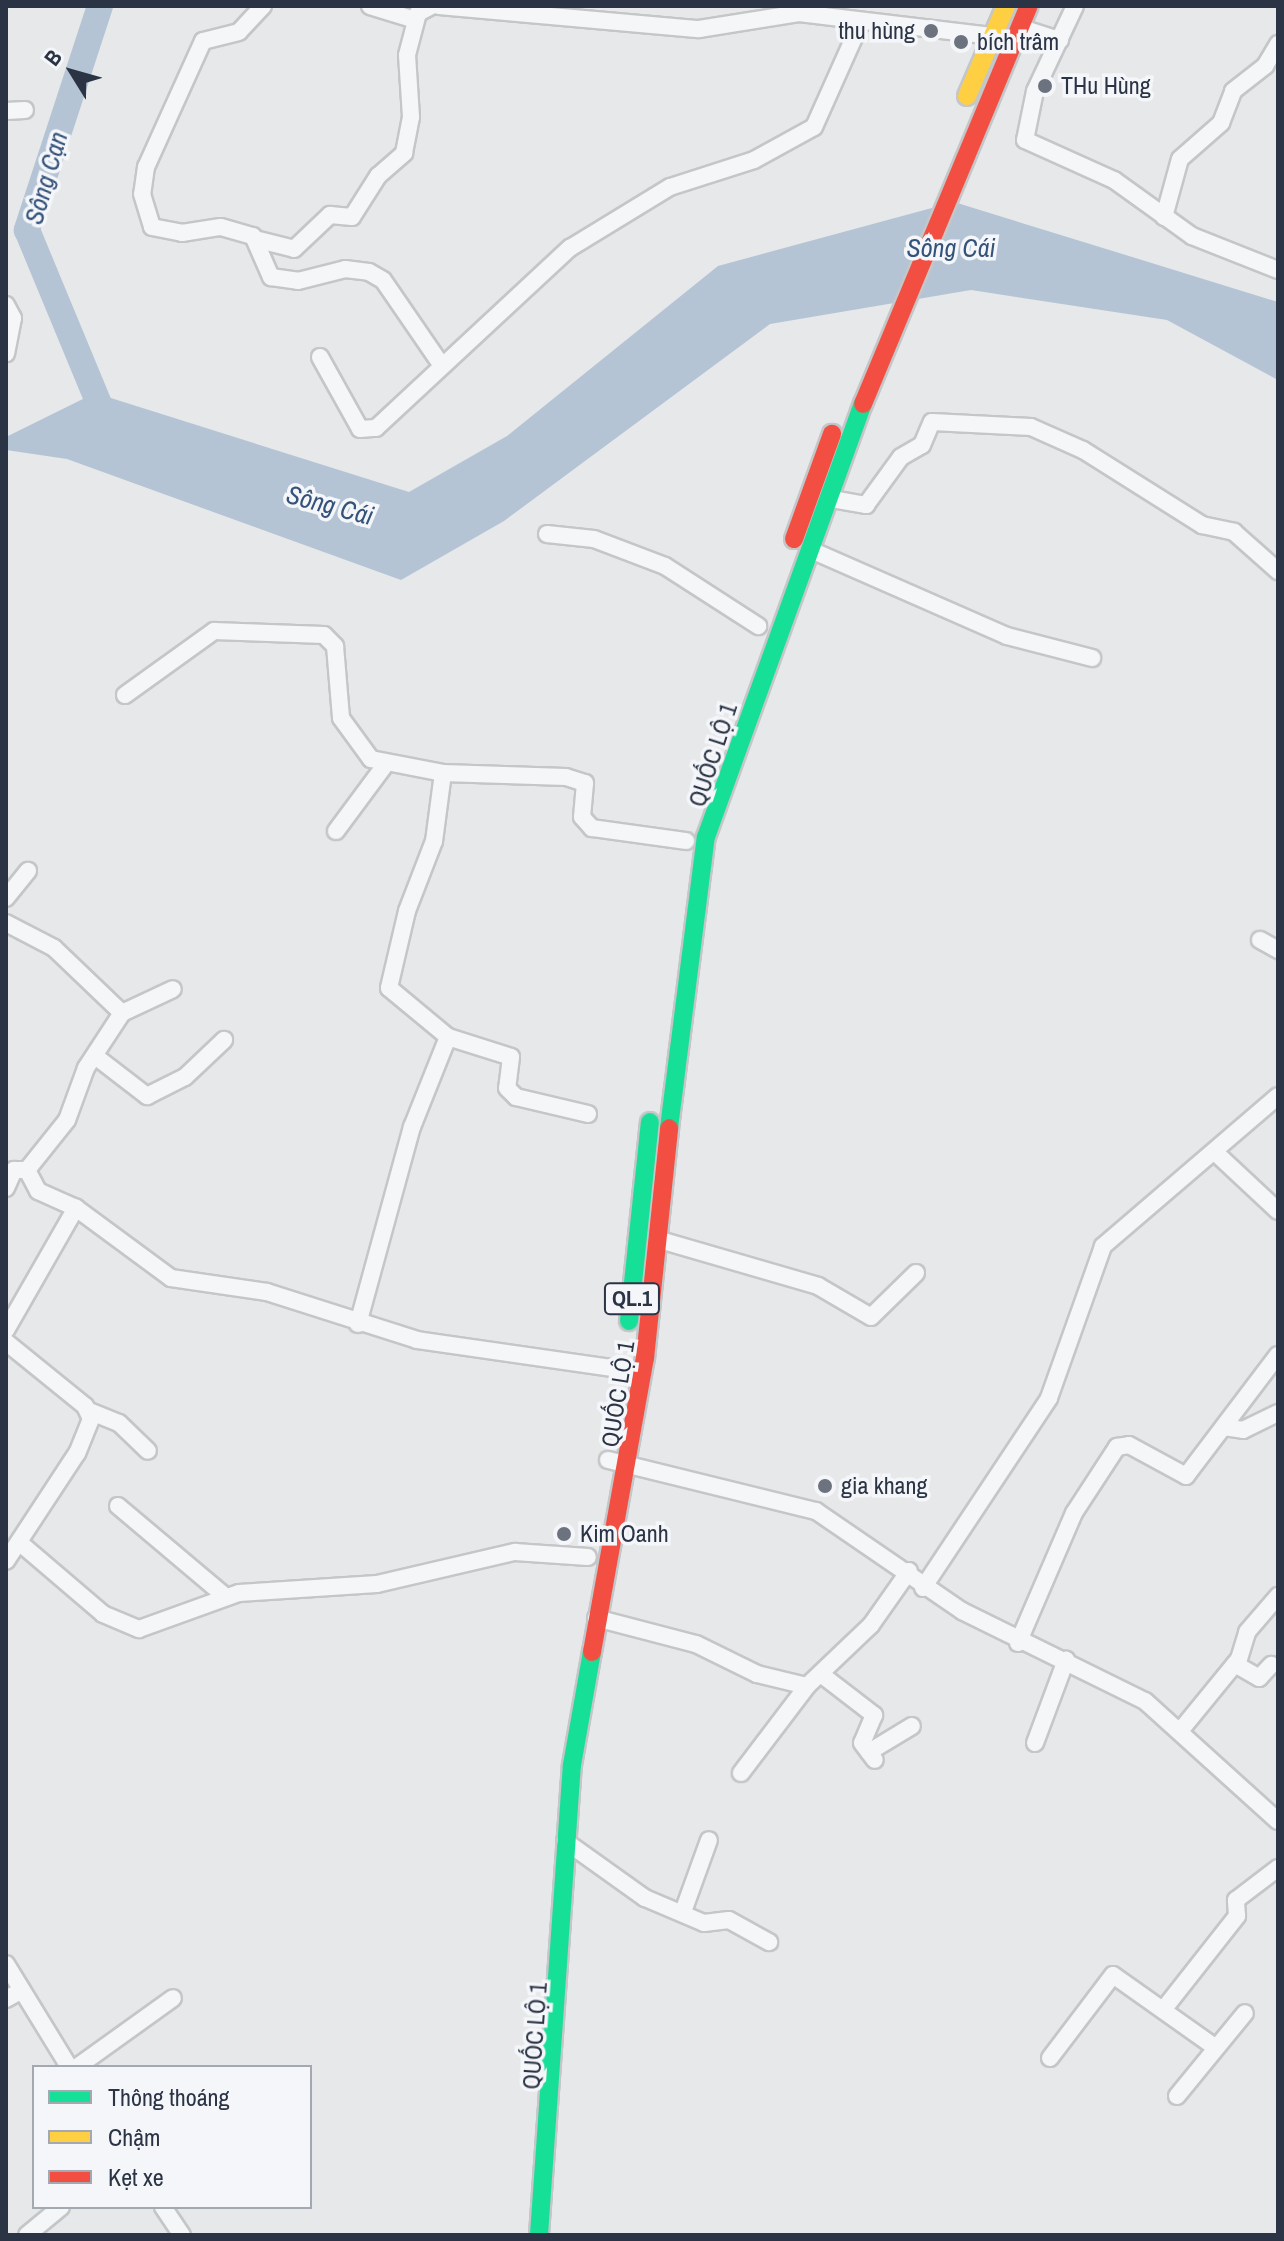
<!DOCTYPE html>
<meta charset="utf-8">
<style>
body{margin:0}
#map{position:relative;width:1284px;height:2241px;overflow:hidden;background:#e6e8ea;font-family:"Archivo Narrow",sans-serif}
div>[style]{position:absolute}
.water>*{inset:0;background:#b4c4d5}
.river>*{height:26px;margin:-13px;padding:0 13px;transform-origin:13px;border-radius:13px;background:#b4c4d5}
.roads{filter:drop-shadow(2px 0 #c4c6c8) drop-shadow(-2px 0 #c4c6c8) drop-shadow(0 2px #c4c6c8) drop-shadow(0 -2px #c4c6c8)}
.street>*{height:16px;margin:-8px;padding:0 8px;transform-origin:8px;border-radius:8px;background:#f5f6f7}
.fast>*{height:18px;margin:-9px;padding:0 9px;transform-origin:9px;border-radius:9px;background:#16e098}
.slow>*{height:18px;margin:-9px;padding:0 9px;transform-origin:9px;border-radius:9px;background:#ffcf43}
.jam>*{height:18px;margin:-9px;padding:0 9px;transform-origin:9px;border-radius:9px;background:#f24e42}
.dots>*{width:22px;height:22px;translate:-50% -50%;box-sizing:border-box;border:4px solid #f4f6f9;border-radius:50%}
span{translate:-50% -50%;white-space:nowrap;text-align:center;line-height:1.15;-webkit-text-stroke:7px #f4f6f9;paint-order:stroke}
.shield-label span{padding:2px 6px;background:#f4f6f9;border:2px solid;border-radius:6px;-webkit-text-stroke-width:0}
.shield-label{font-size:22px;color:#2b3445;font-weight:700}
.poi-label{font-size:24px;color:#2b3445}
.right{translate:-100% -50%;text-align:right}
.left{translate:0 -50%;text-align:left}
.street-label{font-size:24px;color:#2b3445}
.water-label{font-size:26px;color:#34527a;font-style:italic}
.frame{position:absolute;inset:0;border:8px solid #2b3445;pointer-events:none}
.legend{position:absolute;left:32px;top:2065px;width:280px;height:144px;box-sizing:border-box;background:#f4f6f9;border:2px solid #a4a8b1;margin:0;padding:10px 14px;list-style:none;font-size:24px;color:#2b3445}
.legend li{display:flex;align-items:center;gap:16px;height:40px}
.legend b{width:40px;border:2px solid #a4a8b1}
.north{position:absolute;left:32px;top:32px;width:80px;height:80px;-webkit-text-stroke:6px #f4f6f9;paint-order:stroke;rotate:307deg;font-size:22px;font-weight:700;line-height:32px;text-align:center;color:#2b3445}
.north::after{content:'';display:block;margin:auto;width:28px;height:36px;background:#2b3445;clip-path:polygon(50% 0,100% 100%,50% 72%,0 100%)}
</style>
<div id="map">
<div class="water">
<div style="clip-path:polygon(954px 202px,1278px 302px,1278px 380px,1167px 320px,971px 290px,770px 324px,504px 521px,401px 580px,67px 459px,6px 450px,6px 437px,95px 393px,409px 492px,507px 436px,718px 266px)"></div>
</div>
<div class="river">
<div style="left:100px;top:6px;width:236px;rotate:108.1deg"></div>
<div style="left:27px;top:230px;width:209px;rotate:67.5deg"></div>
</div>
<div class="roads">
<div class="street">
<div style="left:263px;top:6px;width:35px;rotate:133deg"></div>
<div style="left:239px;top:32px;width:37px;rotate:166deg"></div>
<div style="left:203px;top:41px;width:138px;rotate:114.3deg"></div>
<div style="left:146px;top:167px;width:27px;rotate:98deg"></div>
<div style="left:142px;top:194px;width:34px;rotate:73deg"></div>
<div style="left:152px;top:227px;width:31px;rotate:11deg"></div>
<div style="left:182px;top:233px;width:39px;rotate:-9deg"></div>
<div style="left:221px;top:227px;width:33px;rotate:16deg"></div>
<div style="left:253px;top:236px;width:45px;rotate:66.3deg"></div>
<div style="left:271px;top:277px;width:27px;rotate:8deg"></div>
<div style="left:298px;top:281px;width:49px;rotate:-14.3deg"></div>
<div style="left:345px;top:269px;width:24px;rotate:7deg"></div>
<div style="left:369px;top:272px;width:16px;rotate:30deg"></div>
<div style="left:383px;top:280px;width:104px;rotate:55.5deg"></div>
<div style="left:370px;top:6px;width:47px;rotate:17.3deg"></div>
<div style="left:439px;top:6px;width:261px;rotate:5.1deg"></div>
<div style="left:699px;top:29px;width:101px;rotate:-9.1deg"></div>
<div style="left:799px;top:13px;width:194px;rotate:6.8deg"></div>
<div style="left:1075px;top:6px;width:94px;rotate:115.2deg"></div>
<div style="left:1035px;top:91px;width:50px;rotate:101.5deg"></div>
<div style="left:1025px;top:140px;width:98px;rotate:24.2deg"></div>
<div style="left:1114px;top:180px;width:96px;rotate:35.7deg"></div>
<div style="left:1192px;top:236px;width:92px;rotate:21.6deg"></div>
<div style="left:1022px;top:28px;width:40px;rotate:18deg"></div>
<div style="left:6px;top:111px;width:19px;rotate:-3deg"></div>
<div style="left:1164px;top:217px;width:60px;rotate:-74.6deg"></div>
<div style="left:1180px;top:159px;width:55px;rotate:-41.3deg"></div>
<div style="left:1221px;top:123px;width:34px;rotate:-69deg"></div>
<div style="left:1233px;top:91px;width:41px;rotate:-38deg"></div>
<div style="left:1265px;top:66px;width:26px;rotate:-59deg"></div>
<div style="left:259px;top:240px;width:36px;rotate:14deg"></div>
<div style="left:294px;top:249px;width:50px;rotate:-43.4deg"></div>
<div style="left:330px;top:215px;width:22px;rotate:5deg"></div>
<div style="left:352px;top:217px;width:49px;rotate:-57.6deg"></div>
<div style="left:378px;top:176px;width:35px;rotate:-41deg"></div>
<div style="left:404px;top:153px;width:37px;rotate:-79deg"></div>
<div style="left:411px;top:117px;width:62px;rotate:-93.7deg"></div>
<div style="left:407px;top:55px;width:43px;rotate:-75.3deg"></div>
<div style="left:418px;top:13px;width:16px;rotate:-27deg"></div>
<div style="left:6px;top:305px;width:15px;rotate:62deg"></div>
<div style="left:13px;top:318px;width:36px;rotate:101deg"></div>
<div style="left:320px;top:357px;width:82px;rotate:60.9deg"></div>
<div style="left:360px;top:429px;width:16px;rotate:-4deg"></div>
<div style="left:376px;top:428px;width:265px;rotate:-42.9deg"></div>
<div style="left:570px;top:248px;width:117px;rotate:-31.4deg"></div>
<div style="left:670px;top:187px;width:88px;rotate:-17.8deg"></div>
<div style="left:754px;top:160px;width:68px;rotate:-28.8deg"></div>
<div style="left:814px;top:127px;width:113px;rotate:-65.9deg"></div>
<div style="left:832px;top:499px;width:35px;rotate:10deg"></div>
<div style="left:866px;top:505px;width:59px;rotate:-53.9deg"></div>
<div style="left:901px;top:457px;width:24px;rotate:-30deg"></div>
<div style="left:922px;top:445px;width:25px;rotate:-67deg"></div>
<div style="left:932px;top:422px;width:99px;rotate:2.9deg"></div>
<div style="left:1031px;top:427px;width:57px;rotate:23.9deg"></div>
<div style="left:1083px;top:450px;width:141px;rotate:32.2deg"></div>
<div style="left:1202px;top:525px;width:33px;rotate:12deg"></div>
<div style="left:1234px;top:532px;width:59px;rotate:41.6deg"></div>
<div style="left:547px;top:534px;width:47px;rotate:6.1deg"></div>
<div style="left:594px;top:539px;width:76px;rotate:20.8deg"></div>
<div style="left:665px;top:566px;width:111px;rotate:32.8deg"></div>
<div style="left:811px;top:550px;width:214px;rotate:23.7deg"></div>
<div style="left:1007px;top:636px;width:88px;rotate:14.5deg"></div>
<div style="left:125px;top:695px;width:110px;rotate:-35.7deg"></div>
<div style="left:214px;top:631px;width:110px;rotate:2.1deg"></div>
<div style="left:324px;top:635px;width:16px;rotate:45deg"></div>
<div style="left:335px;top:646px;width:72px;rotate:85.2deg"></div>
<div style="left:341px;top:718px;width:51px;rotate:53.8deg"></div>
<div style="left:371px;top:759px;width:73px;rotate:11deg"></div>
<div style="left:443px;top:773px;width:123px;rotate:1.9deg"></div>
<div style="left:566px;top:777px;width:20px;rotate:18deg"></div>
<div style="left:585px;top:783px;width:34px;rotate:95deg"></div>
<div style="left:582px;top:817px;width:15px;rotate:48deg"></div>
<div style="left:592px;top:828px;width:95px;rotate:7.9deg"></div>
<div style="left:443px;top:773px;width:69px;rotate:97.5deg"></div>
<div style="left:434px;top:841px;width:75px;rotate:111.1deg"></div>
<div style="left:407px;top:911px;width:79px;rotate:103.2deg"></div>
<div style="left:389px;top:988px;width:77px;rotate:39.7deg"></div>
<div style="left:448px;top:1037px;width:66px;rotate:17.6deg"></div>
<div style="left:511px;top:1057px;width:31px;rotate:97deg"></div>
<div style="left:507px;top:1088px;width:13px;rotate:45deg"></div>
<div style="left:516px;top:1097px;width:74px;rotate:13.3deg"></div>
<div style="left:336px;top:831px;width:82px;rotate:-53.4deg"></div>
<div style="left:6px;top:898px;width:35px;rotate:-51deg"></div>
<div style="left:6px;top:923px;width:54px;rotate:27.5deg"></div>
<div style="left:54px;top:948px;width:94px;rotate:43.7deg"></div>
<div style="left:122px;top:1013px;width:66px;rotate:123.2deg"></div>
<div style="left:86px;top:1068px;width:55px;rotate:110.1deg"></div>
<div style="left:67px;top:1120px;width:64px;rotate:128.7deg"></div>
<div style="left:27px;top:1170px;width:24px;rotate:62deg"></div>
<div style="left:38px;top:1191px;width:42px;rotate:24.1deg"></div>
<div style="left:76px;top:1208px;width:118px;rotate:36.4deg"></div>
<div style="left:171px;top:1278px;width:97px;rotate:8.3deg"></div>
<div style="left:267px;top:1292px;width:157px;rotate:17.7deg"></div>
<div style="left:417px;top:1340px;width:209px;rotate:8.2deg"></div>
<div style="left:1260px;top:940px;width:21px;rotate:29deg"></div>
<div style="left:122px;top:1013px;width:56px;rotate:-25.2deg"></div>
<div style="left:95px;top:1056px;width:66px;rotate:37.6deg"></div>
<div style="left:147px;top:1096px;width:42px;rotate:-26.6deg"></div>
<div style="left:185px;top:1077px;width:54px;rotate:-43.5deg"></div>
<div style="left:1217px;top:1154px;width:83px;rotate:43.1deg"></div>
<div style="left:6px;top:1188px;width:20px;rotate:-66deg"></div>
<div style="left:14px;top:1170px;width:13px"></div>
<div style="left:660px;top:1240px;width:165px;rotate:16.2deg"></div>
<div style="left:818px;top:1286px;width:61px;rotate:30.3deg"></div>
<div style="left:871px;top:1317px;width:63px;rotate:-44.4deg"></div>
<div style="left:358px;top:1324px;width:204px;rotate:-74.7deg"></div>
<div style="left:412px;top:1127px;width:97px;rotate:-68.2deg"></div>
<div style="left:6px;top:1330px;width:141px;rotate:-60.2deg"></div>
<div style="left:6px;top:1342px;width:102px;rotate:39deg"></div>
<div style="left:85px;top:1406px;width:14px;rotate:65deg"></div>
<div style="left:91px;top:1419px;width:37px;rotate:112deg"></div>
<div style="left:77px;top:1453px;width:129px;rotate:123.3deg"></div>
<div style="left:89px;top:1411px;width:32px;rotate:22deg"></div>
<div style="left:119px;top:1423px;width:40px;rotate:44deg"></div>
<div style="left:1224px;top:1427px;width:19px;rotate:9deg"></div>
<div style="left:1243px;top:1430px;width:39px;rotate:-26deg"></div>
<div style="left:608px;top:1460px;width:214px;rotate:13.8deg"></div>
<div style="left:816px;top:1511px;width:177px;rotate:34.4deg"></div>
<div style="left:962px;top:1611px;width:204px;rotate:26.2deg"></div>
<div style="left:1145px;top:1701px;width:179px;rotate:42.1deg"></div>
<div style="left:118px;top:1506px;width:141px;rotate:40.1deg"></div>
<div style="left:20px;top:1543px;width:109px;rotate:40.5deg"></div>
<div style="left:103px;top:1614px;width:39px;rotate:23deg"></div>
<div style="left:139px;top:1629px;width:106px;rotate:-19.8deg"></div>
<div style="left:239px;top:1593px;width:138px;rotate:-3.7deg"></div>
<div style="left:377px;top:1584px;width:142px;rotate:-13.1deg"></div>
<div style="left:515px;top:1552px;width:73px;rotate:3.9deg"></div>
<div style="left:923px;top:1588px;width:228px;rotate:-56.4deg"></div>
<div style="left:1049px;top:1398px;width:161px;rotate:-70.4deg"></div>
<div style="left:1103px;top:1246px;width:230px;rotate:-40.6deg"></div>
<div style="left:596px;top:1618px;width:103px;rotate:14.6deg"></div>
<div style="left:696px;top:1644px;width:68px;rotate:26.2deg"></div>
<div style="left:757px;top:1674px;width:51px;rotate:13.5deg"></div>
<div style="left:807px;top:1686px;width:88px;rotate:-43.6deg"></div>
<div style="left:871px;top:1625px;width:66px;rotate:-54.9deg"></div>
<div style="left:1018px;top:1643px;width:142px;rotate:-66.7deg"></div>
<div style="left:1074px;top:1513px;width:79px;rotate:-56.9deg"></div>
<div style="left:1117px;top:1447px;width:12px;rotate:-9deg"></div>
<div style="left:1129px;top:1445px;width:65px;rotate:28.5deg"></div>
<div style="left:1186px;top:1476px;width:152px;rotate:-52.8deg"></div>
<div style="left:1235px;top:1664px;width:28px;rotate:30deg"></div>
<div style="left:1259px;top:1678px;width:18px;rotate:-47deg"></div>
<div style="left:822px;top:1675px;width:66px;rotate:37.6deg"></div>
<div style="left:874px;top:1715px;width:30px;rotate:113deg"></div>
<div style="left:862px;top:1743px;width:21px;rotate:53deg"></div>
<div style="left:1180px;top:1731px;width:93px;rotate:-50.7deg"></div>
<div style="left:1239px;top:1659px;width:28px;rotate:-73deg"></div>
<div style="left:1247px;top:1632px;width:48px;rotate:-49.3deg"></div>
<div style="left:1035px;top:1743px;width:89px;rotate:-69.5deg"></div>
<div style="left:869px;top:1752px;width:50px;rotate:-31.2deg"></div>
<div style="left:741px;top:1773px;width:109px;rotate:-52.8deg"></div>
<div style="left:565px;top:1841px;width:98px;rotate:35.5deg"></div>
<div style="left:645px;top:1898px;width:64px;rotate:23deg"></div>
<div style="left:704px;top:1923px;width:25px;rotate:-7deg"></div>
<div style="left:729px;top:1920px;width:46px;rotate:28.8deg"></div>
<div style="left:684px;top:1909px;width:73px;rotate:-70.1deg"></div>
<div style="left:6px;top:1964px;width:121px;rotate:58.5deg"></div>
<div style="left:6px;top:1999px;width:18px;rotate:-29deg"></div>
<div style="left:1163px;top:2010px;width:120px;rotate:-51.8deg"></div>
<div style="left:1237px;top:1916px;width:16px;rotate:-94deg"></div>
<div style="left:1236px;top:1900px;width:53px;rotate:-37.3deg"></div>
<div style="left:1050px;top:2058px;width:104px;rotate:-52.8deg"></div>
<div style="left:1113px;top:1975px;width:126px;rotate:35.3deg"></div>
<div style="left:77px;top:2067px;width:118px;rotate:-35.7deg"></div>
<div style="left:1177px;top:2096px;width:107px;rotate:-50.7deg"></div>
<div style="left:163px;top:2207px;width:34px;rotate:56deg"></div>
<div style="left:27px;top:2235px;width:44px;rotate:-39.5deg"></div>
</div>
<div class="fast">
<div style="left:669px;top:1128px;width:293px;rotate:-82.8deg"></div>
<div style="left:706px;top:837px;width:461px;rotate:-70.1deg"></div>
<div style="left:629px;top:1321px;width:200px;rotate:-84deg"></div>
<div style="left:539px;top:2235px;width:471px;rotate:-86deg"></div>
<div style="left:572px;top:1765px;width:115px;rotate:-80deg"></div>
</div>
<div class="slow">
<div style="left:967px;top:96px;width:98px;rotate:-66.6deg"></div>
</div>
<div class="jam">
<div style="left:863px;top:404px;width:431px;rotate:-67.4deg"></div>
<div style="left:794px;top:539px;width:112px;rotate:-70.1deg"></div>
<div style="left:592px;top:1652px;width:299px;rotate:-79.8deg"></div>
<div style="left:645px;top:1358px;width:231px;rotate:-84deg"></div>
</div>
</div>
<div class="dots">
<div style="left:931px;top:31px;background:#6c737f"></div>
<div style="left:961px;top:42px;background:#6c737f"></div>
<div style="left:1045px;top:86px;background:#6c737f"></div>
<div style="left:825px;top:1486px;background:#6c737f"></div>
<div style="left:564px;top:1534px;background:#6c737f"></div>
</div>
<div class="shield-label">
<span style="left:632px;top:1299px">QL.1</span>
</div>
<div class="poi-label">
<span class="right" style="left:915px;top:31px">thu hùng</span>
<span class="left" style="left:977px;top:42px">bích trâm</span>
<span class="left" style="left:1061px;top:86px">THu Hùng</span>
<span class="left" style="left:841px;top:1486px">gia khang</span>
<span class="left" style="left:580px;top:1534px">Kim Oanh</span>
</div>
<div class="street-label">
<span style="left:713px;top:755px;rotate:-72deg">QUỐC LỘ 1</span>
<span style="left:618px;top:1394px;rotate:-81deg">QUỐC LỘ 1</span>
<span style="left:535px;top:2036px;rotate:-86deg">QUỐC LỘ 1</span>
</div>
<div class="water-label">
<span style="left:46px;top:178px;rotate:-74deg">Sông Cạn</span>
<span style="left:951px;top:248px">Sông Cái</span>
<span style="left:330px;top:505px;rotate:15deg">Sông Cái</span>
</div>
<div class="frame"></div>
<ul class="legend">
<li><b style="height:10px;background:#16e098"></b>Thông thoáng</li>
<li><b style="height:10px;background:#ffcf43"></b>Chậm</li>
<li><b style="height:10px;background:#f24e42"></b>Kẹt xe</li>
</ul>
<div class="north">B</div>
</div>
